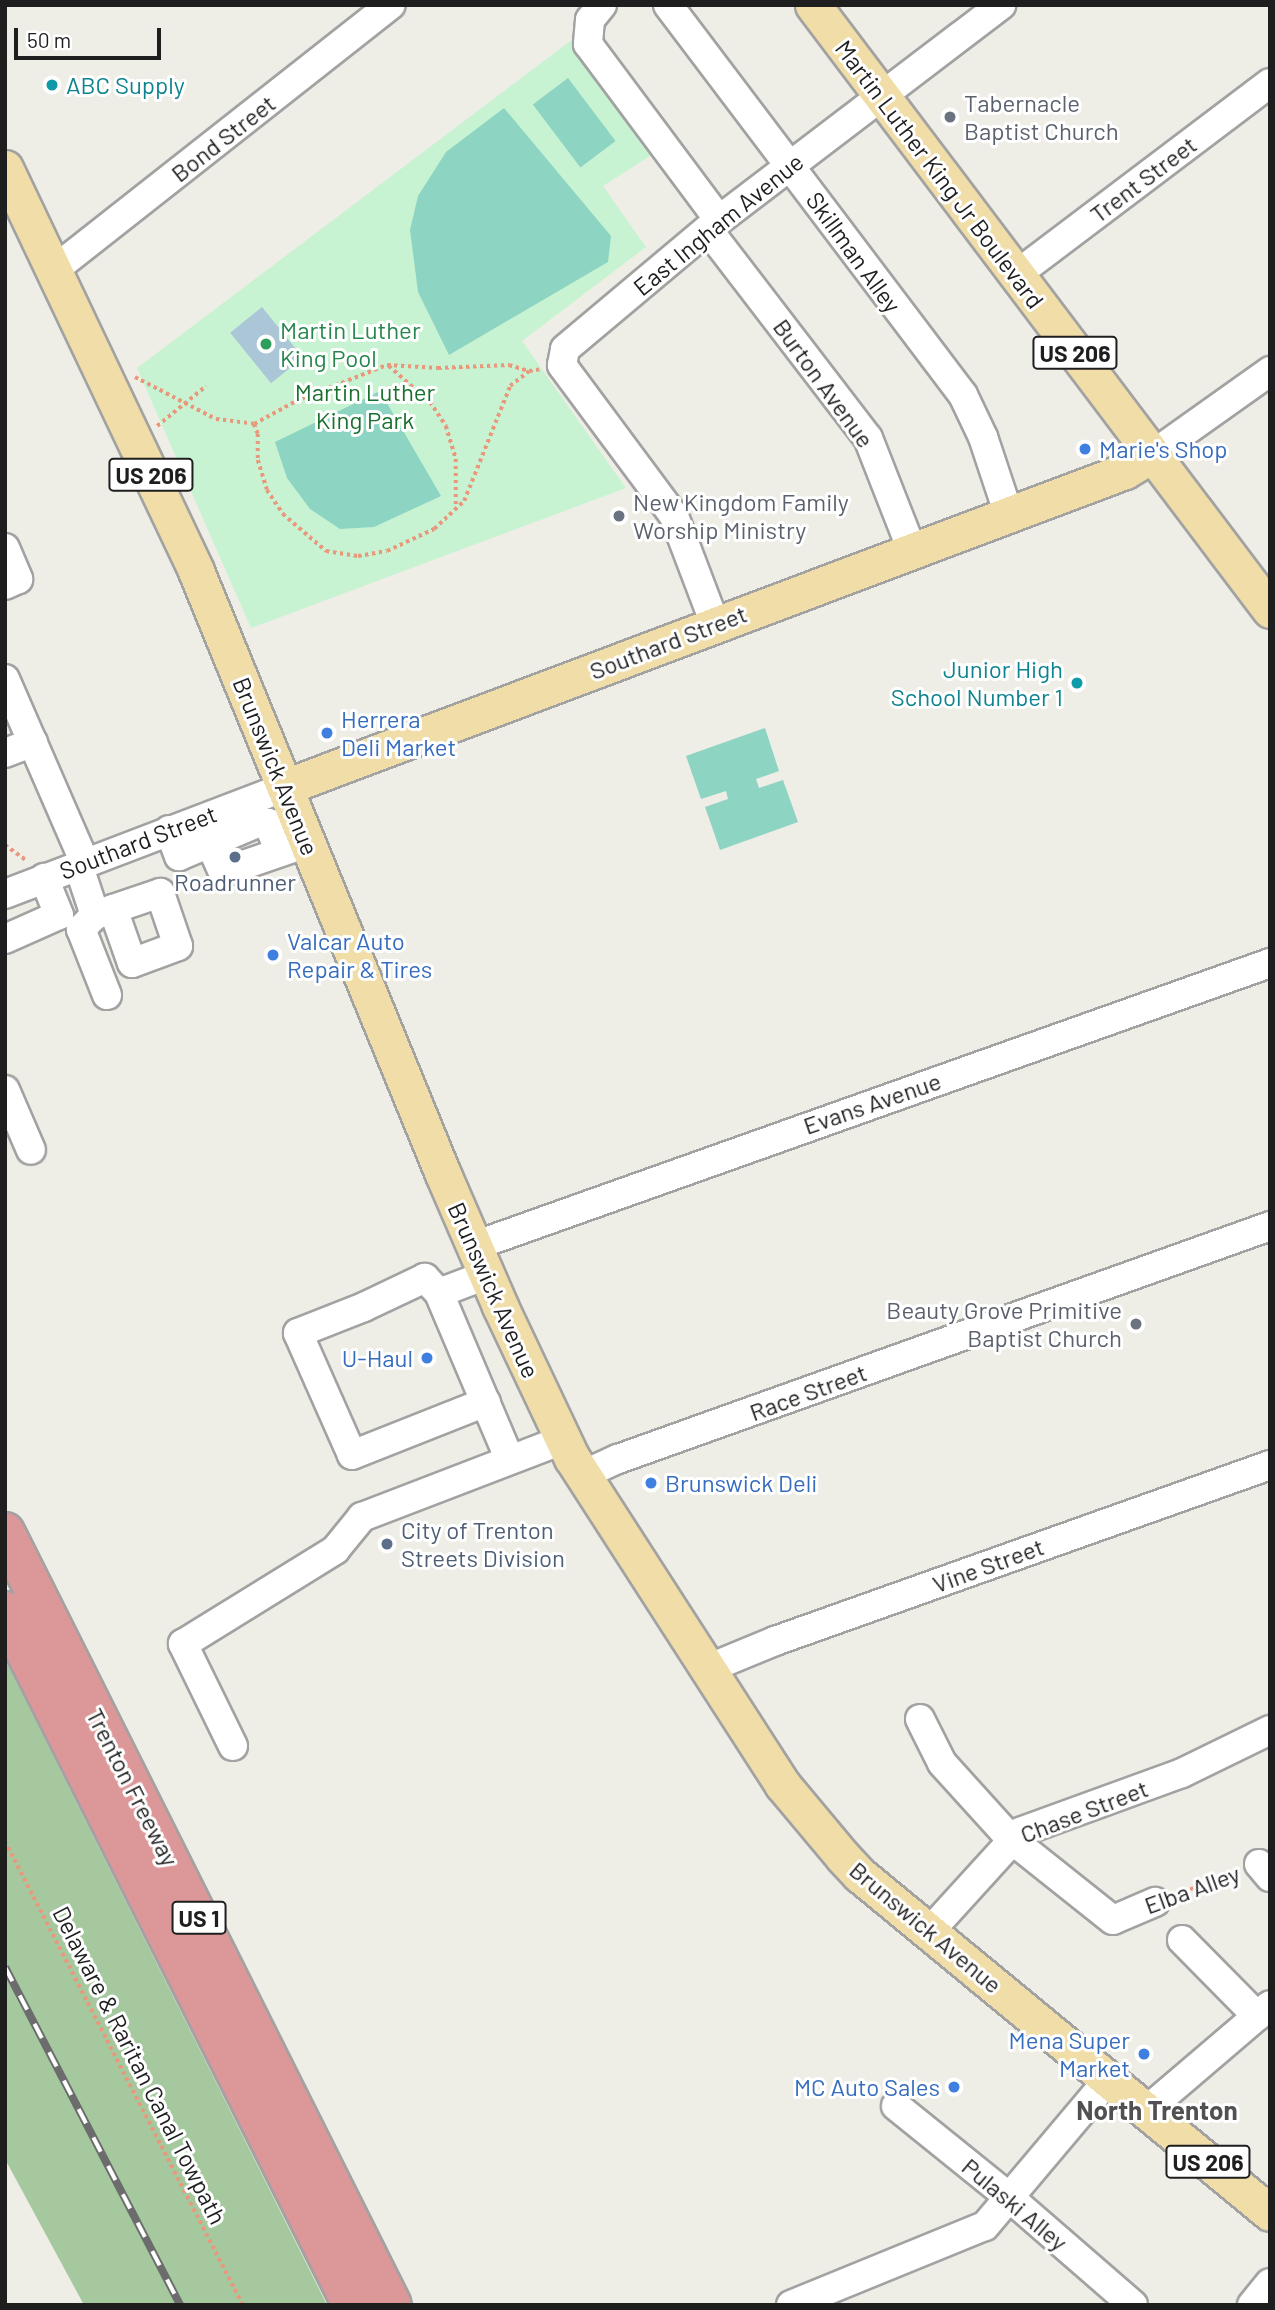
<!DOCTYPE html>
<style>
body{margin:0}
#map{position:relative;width:1275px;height:2310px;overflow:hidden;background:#eeede6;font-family:Barlow,sans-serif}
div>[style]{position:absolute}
.forest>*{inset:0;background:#a5c89f}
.park>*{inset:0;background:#c8f3d2}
.pitch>*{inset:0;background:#8dd4c3;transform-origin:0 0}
.water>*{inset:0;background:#abc6d6;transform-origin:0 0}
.path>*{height:3.5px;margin-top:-1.75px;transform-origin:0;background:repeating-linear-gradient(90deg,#e9987c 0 3.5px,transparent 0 7px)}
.roads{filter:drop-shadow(2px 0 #a2a2a2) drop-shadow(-2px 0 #a2a2a2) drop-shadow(0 2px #a2a2a2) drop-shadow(0 -2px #a2a2a2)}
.minor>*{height:28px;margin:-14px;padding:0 14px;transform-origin:14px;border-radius:14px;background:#fff}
.major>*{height:35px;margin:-17.5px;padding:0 17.5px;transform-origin:17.5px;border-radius:17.5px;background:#f0dda8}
.highway>*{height:38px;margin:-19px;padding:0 19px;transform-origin:19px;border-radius:19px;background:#dc9799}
.rail>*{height:8px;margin-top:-4px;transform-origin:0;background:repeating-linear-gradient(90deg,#fff 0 16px,#6c6c6c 0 32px);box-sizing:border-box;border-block:2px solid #6c6c6c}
.dots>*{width:19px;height:19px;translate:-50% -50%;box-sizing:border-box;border:4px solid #fff;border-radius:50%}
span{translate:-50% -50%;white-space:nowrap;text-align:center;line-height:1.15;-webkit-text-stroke:6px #fff;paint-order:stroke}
.shield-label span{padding:2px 5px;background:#fff;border:2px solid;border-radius:5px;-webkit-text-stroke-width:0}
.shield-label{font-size:23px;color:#1e1e1e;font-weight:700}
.culture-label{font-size:24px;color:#0d838f}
.left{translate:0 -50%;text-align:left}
.right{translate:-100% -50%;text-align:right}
.worship-label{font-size:24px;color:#5b616d}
.street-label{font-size:24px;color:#1e1e1e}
.leisure-label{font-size:24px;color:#27864d}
.park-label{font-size:24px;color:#19702e}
.shop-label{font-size:24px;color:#366cbe}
.service-label{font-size:24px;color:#4e5e75}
.neighbourhood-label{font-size:26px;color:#515151;font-weight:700}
.frame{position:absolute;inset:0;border:7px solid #1e1e1e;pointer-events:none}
.scale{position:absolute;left:14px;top:28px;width:147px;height:32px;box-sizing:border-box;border:4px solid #1e1e1e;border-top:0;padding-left:9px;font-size:21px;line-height:24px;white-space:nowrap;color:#1e1e1e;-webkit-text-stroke:5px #fff;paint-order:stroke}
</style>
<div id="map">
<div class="forest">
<div style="clip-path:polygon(5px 1659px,327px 2305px,84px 2305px,5px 2159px)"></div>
</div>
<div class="park">
<div style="clip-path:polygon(573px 39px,656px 152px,603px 186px,646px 247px,522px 341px,626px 488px,251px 628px,137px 368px)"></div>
</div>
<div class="pitch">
<div style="left:568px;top:78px;width:79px;height:44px;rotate:53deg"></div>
<div style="clip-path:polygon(504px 108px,611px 236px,608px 262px,449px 355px,418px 292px,410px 230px,418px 196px,446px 152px)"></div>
<div style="clip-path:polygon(380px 391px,441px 496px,374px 527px,340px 529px,310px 509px,287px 478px,275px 442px)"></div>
<div style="clip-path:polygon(765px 728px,779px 771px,756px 779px,759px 788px,783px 780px,798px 822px,720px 850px,705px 807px,728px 799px,726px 791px,701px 799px,686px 756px)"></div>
</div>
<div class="water">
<div style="left:262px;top:307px;width:65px;height:41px;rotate:51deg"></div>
</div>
<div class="path">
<div style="left:389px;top:366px;width:55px;rotate:41.3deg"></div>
<div style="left:430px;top:402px;width:29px;rotate:56deg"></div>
<div style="left:446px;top:426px;width:34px;rotate:73deg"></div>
<div style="left:456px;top:459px;width:50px;rotate:90deg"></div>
<div style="left:135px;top:377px;width:91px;rotate:27.4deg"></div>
<div style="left:216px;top:419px;width:38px;rotate:7deg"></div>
<div style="left:254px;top:424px;width:48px;rotate:-28.7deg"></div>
<div style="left:296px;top:401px;width:98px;rotate:-21.6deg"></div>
<div style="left:387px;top:365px;width:51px;rotate:3.4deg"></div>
<div style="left:438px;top:368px;width:71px;rotate:-2.4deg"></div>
<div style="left:509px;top:365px;width:21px;rotate:17deg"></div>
<div style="left:529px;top:371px;width:12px;rotate:-9deg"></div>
<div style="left:254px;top:424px;width:11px;rotate:68deg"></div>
<div style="left:258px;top:434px;width:26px;rotate:90deg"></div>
<div style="left:258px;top:460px;width:31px;rotate:73deg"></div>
<div style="left:267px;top:490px;width:29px;rotate:56deg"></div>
<div style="left:283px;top:514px;width:57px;rotate:40.7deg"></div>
<div style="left:326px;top:551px;width:32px;rotate:9deg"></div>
<div style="left:358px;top:556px;width:29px;rotate:-10deg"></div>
<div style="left:387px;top:551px;width:52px;rotate:-25.1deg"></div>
<div style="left:434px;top:529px;width:41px;rotate:-43deg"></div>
<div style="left:464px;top:501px;width:124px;rotate:-68.2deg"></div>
<div style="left:510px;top:386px;width:24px;rotate:-38deg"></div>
<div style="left:157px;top:426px;width:63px;rotate:-39.2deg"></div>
<div style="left:5px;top:845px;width:26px;rotate:36deg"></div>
<div style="left:5px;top:1841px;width:521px;rotate:62.85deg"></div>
<div style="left:1177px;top:1894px;width:66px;rotate:-19.5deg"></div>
</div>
<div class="roads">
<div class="minor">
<div style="left:602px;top:5px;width:19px;rotate:129deg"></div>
<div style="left:590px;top:20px;width:24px;rotate:95deg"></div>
<div style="left:588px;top:44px;width:219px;rotate:53.3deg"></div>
<div style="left:668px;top:5px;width:489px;rotate:52.9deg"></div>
<div style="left:963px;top:395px;width:47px;rotate:64.5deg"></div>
<div style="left:983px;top:437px;width:82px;rotate:71.6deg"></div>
<div style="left:709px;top:231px;width:261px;rotate:52.5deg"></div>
<div style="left:868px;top:438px;width:120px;rotate:68.6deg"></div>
<div style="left:55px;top:269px;width:427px;rotate:-38.2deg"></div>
<div style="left:1016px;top:275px;width:318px;rotate:-37.1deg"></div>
<div style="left:1152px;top:455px;width:145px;rotate:-35.4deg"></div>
<div style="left:5px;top:548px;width:34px;rotate:67deg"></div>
<div style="left:18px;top:579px;width:14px;rotate:155deg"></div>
<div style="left:715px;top:624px;width:116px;rotate:-110.8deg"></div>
<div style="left:674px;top:516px;width:188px;rotate:-126.6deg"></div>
<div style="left:562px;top:365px;width:16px;rotate:-79deg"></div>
<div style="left:565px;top:349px;width:201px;rotate:-40deg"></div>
<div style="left:719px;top:220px;width:355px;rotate:-37.3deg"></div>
<div style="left:5px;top:679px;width:198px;rotate:66.5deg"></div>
<div style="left:5px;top:753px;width:30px;rotate:-21deg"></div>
<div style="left:169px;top:830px;width:28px;rotate:69deg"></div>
<div style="left:179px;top:856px;width:88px;rotate:-22.8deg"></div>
<div style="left:260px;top:822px;width:8px;rotate:7deg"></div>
<div style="left:268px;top:823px;width:31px;rotate:68deg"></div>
<div style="left:210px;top:843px;width:32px;rotate:66deg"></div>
<div style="left:223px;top:872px;width:77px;rotate:-18.9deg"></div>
<div style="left:78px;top:864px;width:54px;rotate:71.6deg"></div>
<div style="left:95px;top:915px;width:19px;rotate:-18deg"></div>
<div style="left:113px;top:909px;width:50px;rotate:-18.8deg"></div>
<div style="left:160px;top:893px;width:56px;rotate:71.2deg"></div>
<div style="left:178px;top:946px;width:49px;rotate:159.7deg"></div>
<div style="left:132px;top:963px;width:57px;rotate:-109.4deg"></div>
<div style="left:5px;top:894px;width:300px;rotate:-20.9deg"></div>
<div style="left:95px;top:915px;width:20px;rotate:135deg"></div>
<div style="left:81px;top:929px;width:71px;rotate:68.5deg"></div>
<div style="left:5px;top:939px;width:59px;rotate:-24deg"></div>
<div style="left:59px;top:915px;width:40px;rotate:-112deg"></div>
<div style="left:5px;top:1090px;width:65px;rotate:66.6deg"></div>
<div style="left:474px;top:1246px;width:845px;rotate:-19.57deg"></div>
<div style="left:486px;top:1275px;width:50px;rotate:159deg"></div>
<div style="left:439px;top:1293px;width:181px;rotate:67deg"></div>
<div style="left:439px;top:1293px;width:21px;rotate:-133deg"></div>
<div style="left:425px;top:1278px;width:68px;rotate:154.6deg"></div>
<div style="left:364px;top:1307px;width:71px;rotate:158.5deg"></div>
<div style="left:298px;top:1333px;width:133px;rotate:66.1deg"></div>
<div style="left:352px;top:1455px;width:144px;rotate:-21.6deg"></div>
<div style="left:583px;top:1475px;width:38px;rotate:-25deg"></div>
<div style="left:618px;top:1459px;width:692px;rotate:-19.66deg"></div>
<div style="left:707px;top:1669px;width:74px;rotate:-22.4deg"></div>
<div style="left:775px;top:1641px;width:525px;rotate:-19.57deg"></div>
<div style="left:920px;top:1719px;width:49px;rotate:63.4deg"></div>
<div style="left:942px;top:1763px;width:103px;rotate:47.8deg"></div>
<div style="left:1011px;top:1839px;width:130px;rotate:38.5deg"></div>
<div style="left:1113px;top:1920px;width:46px;rotate:-23.2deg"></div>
<div style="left:233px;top:1746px;width:114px;rotate:-116.1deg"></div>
<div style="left:183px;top:1644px;width:179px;rotate:-31.7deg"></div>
<div style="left:335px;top:1550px;width:43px;rotate:-50.7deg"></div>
<div style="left:362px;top:1517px;width:215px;rotate:-21deg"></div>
<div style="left:1259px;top:1864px;width:17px;rotate:50deg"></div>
<div style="left:929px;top:1932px;width:135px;rotate:-47.7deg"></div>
<div style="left:1020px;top:1832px;width:172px;rotate:-20deg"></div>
<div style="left:1182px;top:1773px;width:98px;rotate:-26deg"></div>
<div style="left:1182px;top:1940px;width:107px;rotate:45.4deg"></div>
<div style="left:896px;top:2106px;width:146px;rotate:38.9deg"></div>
<div style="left:1010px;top:2198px;width:163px;rotate:41deg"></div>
<div style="left:1146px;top:2111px;width:163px;rotate:-40.5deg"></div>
<div style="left:791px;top:2305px;width:209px;rotate:-22.2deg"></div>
<div style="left:985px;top:2226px;width:191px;rotate:-49.9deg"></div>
<div style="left:1252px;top:2305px;width:28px;rotate:-51deg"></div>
</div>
<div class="major">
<div style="left:813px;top:5px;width:758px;rotate:52.93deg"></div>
<div style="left:5px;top:168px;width:446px;rotate:64.6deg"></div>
<div style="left:196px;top:571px;width:652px;rotate:67.73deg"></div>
<div style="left:443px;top:1174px;width:144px;rotate:66.6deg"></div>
<div style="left:500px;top:1306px;width:168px;rotate:64.7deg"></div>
<div style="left:572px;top:1458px;width:388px;rotate:57.2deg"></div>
<div style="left:782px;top:1784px;width:95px;rotate:50.1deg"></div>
<div style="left:843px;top:1857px;width:25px;rotate:47deg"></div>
<div style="left:860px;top:1875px;width:531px;rotate:39.5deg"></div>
<div style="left:285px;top:787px;width:897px;rotate:-20.62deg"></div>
<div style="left:1125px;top:471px;width:31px;rotate:-31deg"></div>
</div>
<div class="highway">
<div style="left:5px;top:1532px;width:864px;rotate:63.41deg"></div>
<div style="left:5px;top:1611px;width:776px;rotate:63.43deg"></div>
</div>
</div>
<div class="rail">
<div style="left:5px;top:1967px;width:381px;rotate:62.6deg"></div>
</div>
<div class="dots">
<div style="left:52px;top:85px;background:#0f9aa8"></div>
<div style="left:950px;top:117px;background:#6b7280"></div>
<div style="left:266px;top:344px;background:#2e9e5b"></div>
<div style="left:1085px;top:449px;background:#3f7fe0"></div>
<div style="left:619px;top:516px;background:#6b7280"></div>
<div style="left:1077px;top:683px;background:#0f9aa8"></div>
<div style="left:327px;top:733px;background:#3f7fe0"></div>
<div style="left:235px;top:857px;background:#5c6f8a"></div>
<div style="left:273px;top:955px;background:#3f7fe0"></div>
<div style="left:1136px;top:1324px;background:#6b7280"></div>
<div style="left:427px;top:1358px;background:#3f7fe0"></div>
<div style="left:651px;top:1483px;background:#3f7fe0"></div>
<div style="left:387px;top:1544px;background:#5c6f8a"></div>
<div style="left:1144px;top:2054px;background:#3f7fe0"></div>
<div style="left:954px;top:2087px;background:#3f7fe0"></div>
</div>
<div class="shield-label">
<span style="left:1075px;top:353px">US 206</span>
<span style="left:151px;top:475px">US 206</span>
<span style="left:199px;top:1918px">US 1</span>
<span style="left:1208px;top:2162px">US 206</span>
</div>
<div class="culture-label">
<span class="left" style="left:66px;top:85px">ABC Supply</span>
<span class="right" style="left:1063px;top:683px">Junior High<br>School Number 1</span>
</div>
<div class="worship-label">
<span class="left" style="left:964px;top:117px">Tabernacle<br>Baptist Church</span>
<span class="left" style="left:633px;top:516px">New Kingdom Family<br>Worship Ministry</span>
<span class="right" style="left:1122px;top:1324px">Beauty Grove Primitive<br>Baptist Church</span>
</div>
<div class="street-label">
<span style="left:223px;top:138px;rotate:-38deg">Bond Street</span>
<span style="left:940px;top:174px;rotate:53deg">Martin Luther King Jr Boulevard</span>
<span style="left:1143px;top:179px;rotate:-37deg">Trent Street</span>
<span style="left:718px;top:224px;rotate:-39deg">East Ingham Avenue</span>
<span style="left:854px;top:252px;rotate:54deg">Skillman Alley</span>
<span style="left:824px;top:383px;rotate:54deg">Burton Avenue</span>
<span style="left:668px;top:642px;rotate:-21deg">Southard Street</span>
<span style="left:276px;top:766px;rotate:68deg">Brunswick Avenue</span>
<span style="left:138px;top:842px;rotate:-21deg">Southard Street</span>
<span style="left:872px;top:1103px;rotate:-19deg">Evans Avenue</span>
<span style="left:494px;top:1290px;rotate:66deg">Brunswick Avenue</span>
<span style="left:808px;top:1392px;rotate:-20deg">Race Street</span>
<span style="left:988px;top:1565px;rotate:-20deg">Vine Street</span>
<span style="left:133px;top:1787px;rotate:63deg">Trenton Freeway</span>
<span style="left:1084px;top:1811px;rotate:-21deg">Chase Street</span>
<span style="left:1192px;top:1889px;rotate:-20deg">Elba Alley</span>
<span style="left:926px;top:1927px;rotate:40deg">Brunswick Avenue</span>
<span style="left:140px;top:2065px;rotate:63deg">Delaware &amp; Raritan Canal Towpath</span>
<span style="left:1015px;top:2204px;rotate:40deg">Pulaski Alley</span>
</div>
<div class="leisure-label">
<span class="left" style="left:280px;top:344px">Martin Luther<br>King Pool</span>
</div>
<div class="park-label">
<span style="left:365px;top:406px">Martin Luther<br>King Park</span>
</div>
<div class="shop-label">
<span class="left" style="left:1099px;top:449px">Marie's Shop</span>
<span class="left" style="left:341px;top:733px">Herrera<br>Deli Market</span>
<span class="left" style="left:287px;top:955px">Valcar Auto<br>Repair &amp; Tires</span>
<span class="right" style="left:413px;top:1358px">U-Haul</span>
<span class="left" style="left:665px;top:1483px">Brunswick Deli</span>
<span class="right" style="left:1130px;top:2054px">Mena Super<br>Market</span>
<span class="right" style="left:940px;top:2087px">MC Auto Sales</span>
</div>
<div class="service-label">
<span style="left:235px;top:882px">Roadrunner</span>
<span class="left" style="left:401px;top:1544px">City of Trenton<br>Streets Division</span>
</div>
<div class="neighbourhood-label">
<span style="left:1157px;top:2110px">North Trenton</span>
</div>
<div class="frame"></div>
<div class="scale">50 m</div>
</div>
